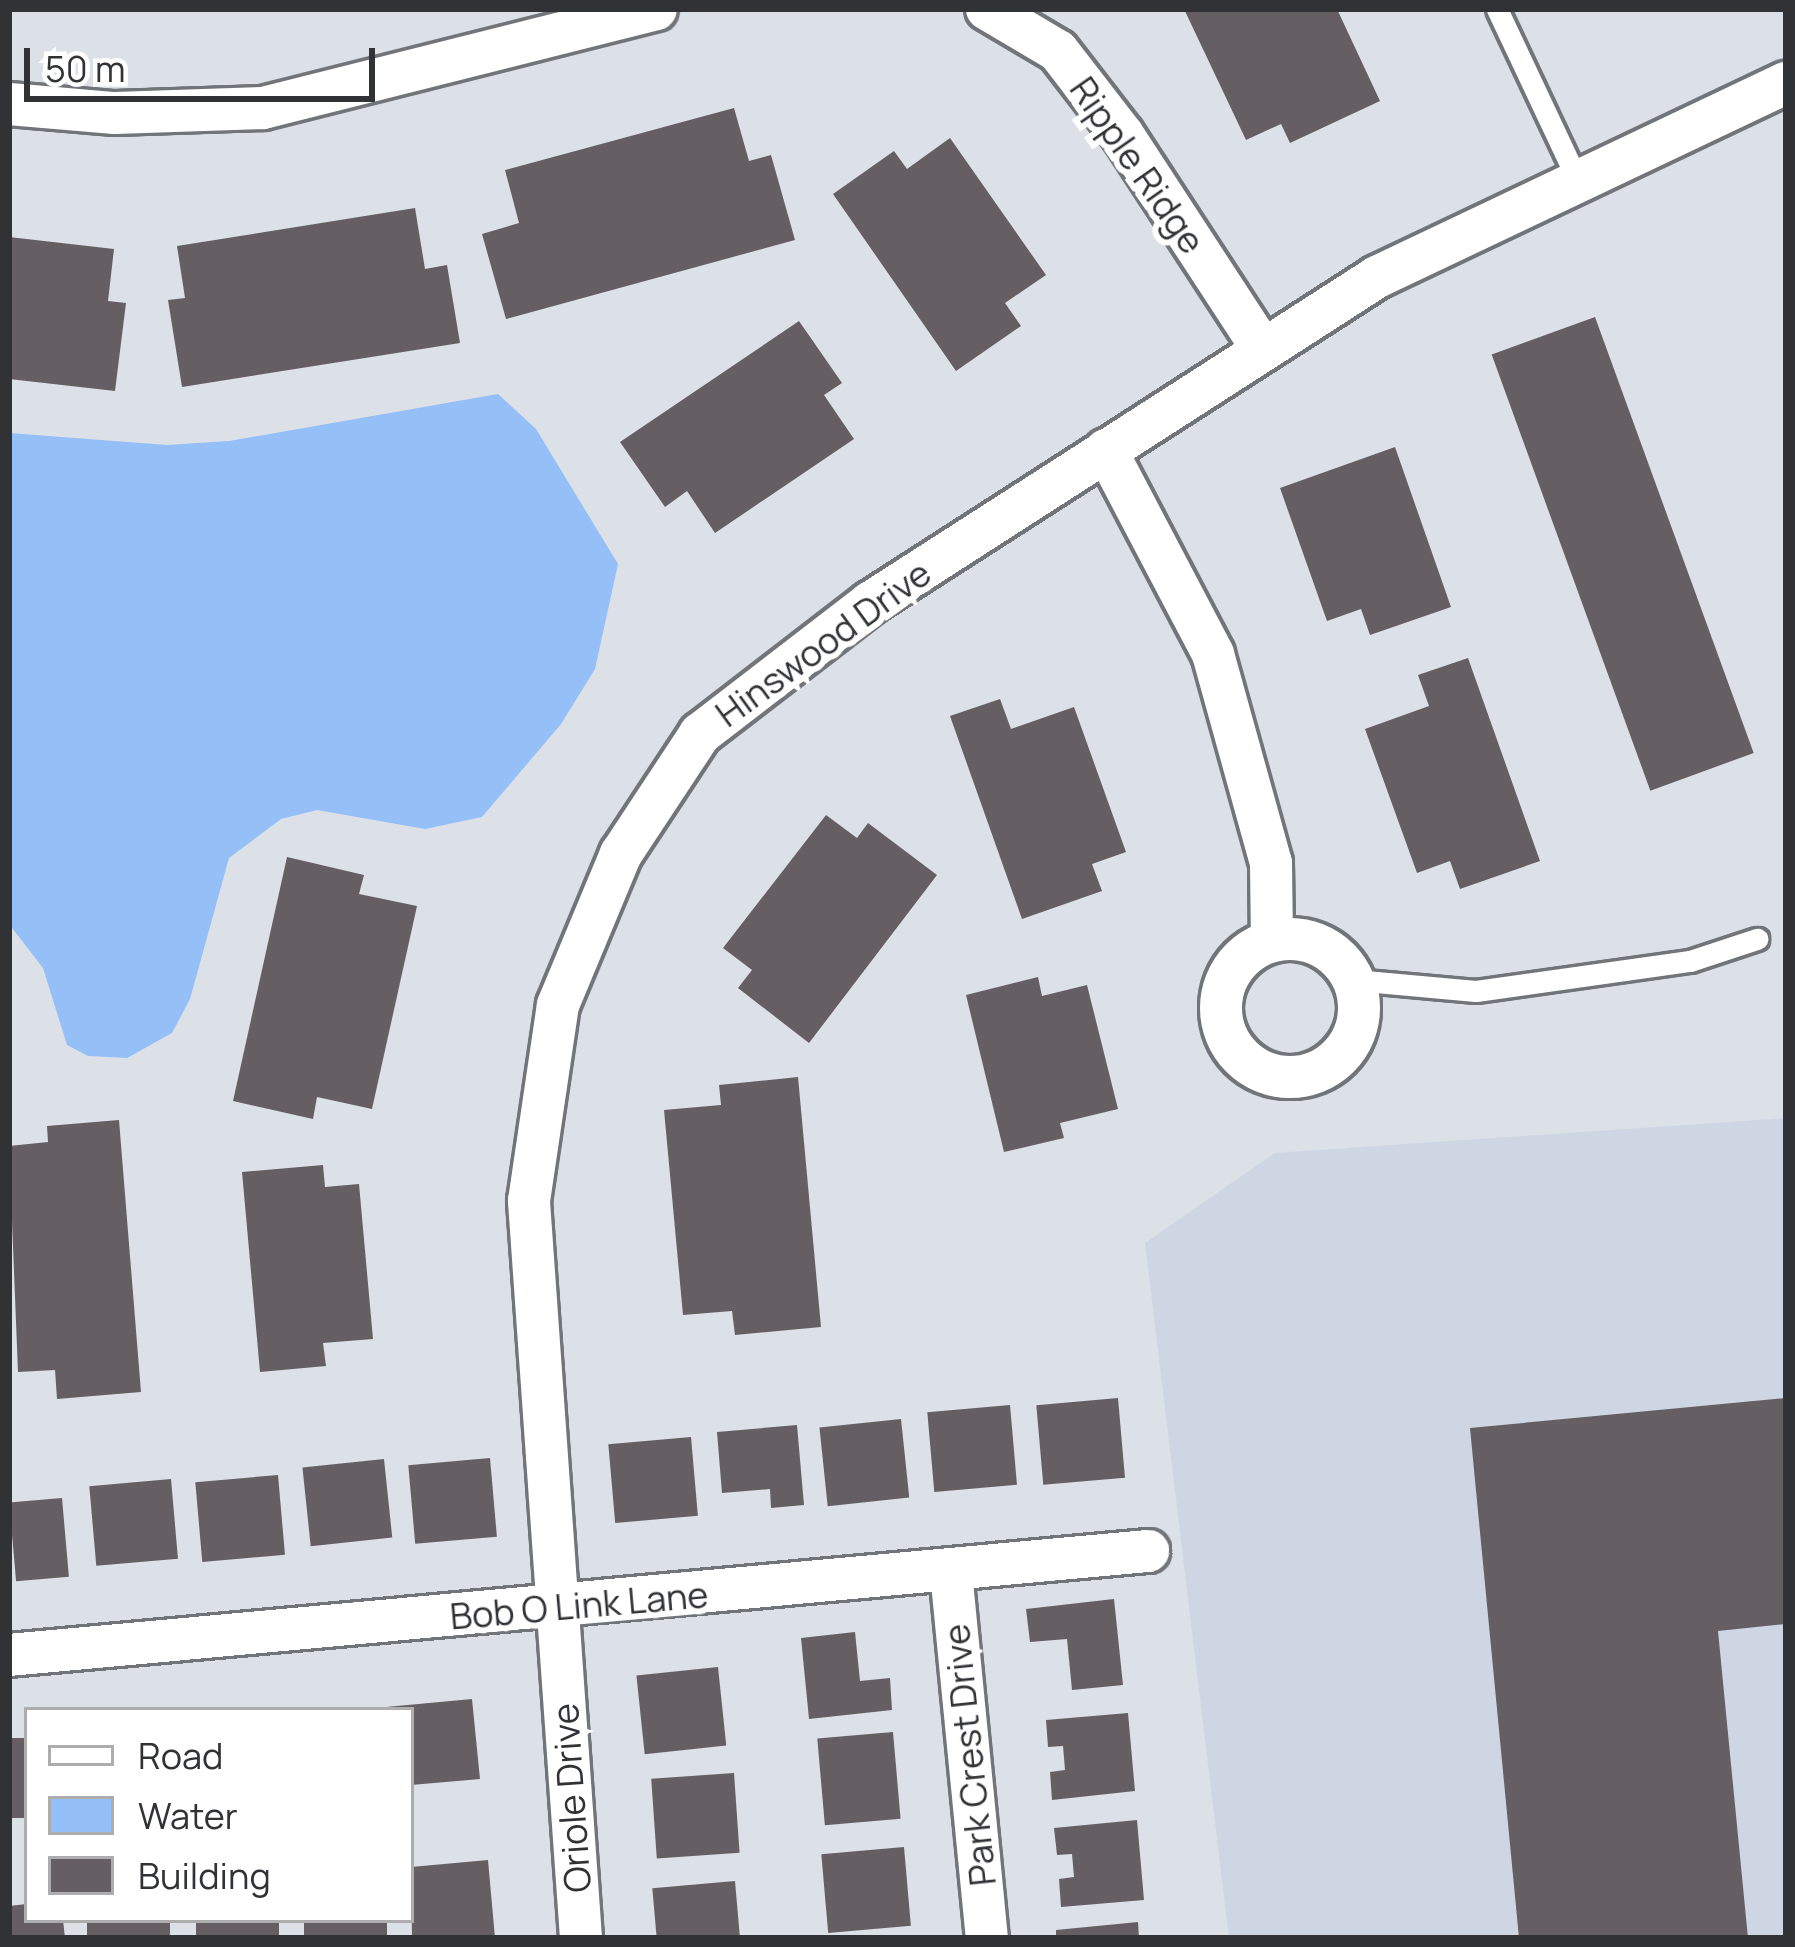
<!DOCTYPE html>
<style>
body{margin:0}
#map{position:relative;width:1795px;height:1947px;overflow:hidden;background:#dce0e7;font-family:Manrope,sans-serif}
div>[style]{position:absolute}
.built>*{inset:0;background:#ced6e3}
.water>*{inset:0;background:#95bff7}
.building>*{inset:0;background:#655f63;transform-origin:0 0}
.roads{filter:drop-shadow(3px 0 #71757a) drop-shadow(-3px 0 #71757a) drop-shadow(0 3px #71757a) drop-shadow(0 -3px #71757a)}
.service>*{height:21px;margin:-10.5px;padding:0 10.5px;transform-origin:10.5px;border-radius:10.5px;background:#fff}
.minor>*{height:42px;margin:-21px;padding:0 21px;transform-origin:21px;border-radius:21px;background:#fff}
.minor>.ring{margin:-21px;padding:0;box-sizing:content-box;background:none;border:42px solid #fff;border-radius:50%}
span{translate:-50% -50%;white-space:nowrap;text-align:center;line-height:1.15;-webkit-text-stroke:12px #fff;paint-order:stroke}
.street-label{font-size:36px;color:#313235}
.frame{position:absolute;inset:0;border:12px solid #313235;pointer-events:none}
.legend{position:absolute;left:24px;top:1707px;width:390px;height:216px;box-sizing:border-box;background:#fff;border:3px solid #adadae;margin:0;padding:15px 21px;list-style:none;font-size:36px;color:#313235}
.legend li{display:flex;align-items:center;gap:24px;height:60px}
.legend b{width:60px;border:3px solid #adadae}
.scale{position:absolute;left:24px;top:48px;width:351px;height:54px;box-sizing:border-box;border:6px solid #313235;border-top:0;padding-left:15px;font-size:36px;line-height:42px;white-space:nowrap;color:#313235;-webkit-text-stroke:9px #fff;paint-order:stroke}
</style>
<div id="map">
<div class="built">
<div style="clip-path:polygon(1786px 1118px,1786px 1938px,1229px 1938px,1145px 1243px,1275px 1153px)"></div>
</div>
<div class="water">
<div style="clip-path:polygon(498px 394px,536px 429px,618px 564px,595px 669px,561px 724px,482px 817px,425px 829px,317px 810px,281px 819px,229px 858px,190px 999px,172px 1033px,127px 1058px,88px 1056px,67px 1045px,43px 968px,9px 924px,9px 433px,167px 445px,229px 441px)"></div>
</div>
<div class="building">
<div style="clip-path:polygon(1184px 9px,1337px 9px,1380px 101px,1290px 143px,1281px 124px,1246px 140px)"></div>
<div style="clip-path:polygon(734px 108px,749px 161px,771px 155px,795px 240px,506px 319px,482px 234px,519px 223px,505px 170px)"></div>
<div style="clip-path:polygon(950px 138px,1046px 275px,1005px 303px,1021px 326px,956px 371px,833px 194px,894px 151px,907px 169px)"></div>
<div style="clip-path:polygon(415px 208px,425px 269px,447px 265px,460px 343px,182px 387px,168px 300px,185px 298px,177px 246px)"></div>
<div style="clip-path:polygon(9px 237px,114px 249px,108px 301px,126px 303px,115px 391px,9px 379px)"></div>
<div style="left:1595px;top:317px;width:464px;height:110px;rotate:70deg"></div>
<div style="clip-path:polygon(799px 321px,842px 383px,824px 395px,854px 439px,715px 533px,687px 491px,665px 507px,620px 442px)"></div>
<div style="clip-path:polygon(1395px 447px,1451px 607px,1370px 635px,1361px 609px,1327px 621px,1280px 488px)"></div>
<div style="clip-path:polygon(1468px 658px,1540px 861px,1460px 889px,1450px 861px,1417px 873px,1365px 729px,1429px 706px,1418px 675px)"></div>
<div style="clip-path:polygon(1000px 699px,1011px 729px,1074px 707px,1126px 852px,1092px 864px,1102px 891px,1022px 919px,950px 716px)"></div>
<div style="clip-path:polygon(826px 815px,857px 838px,868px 823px,937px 875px,809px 1043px,738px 988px,752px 970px,723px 948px)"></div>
<div style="clip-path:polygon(287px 857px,364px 875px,359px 894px,417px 906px,372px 1109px,317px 1097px,313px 1119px,233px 1101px)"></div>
<div style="clip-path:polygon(1038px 977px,1042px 996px,1087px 985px,1118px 1109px,1060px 1123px,1064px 1138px,1004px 1152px,966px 995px)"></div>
<div style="clip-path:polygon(798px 1077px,821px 1327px,735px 1335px,732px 1311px,683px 1315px,664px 1110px,721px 1105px,719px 1085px)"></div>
<div style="clip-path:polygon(119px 1120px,141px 1392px,57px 1399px,55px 1370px,18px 1372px,9px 1146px,48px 1142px,47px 1126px)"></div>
<div style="clip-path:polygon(323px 1165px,325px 1187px,359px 1184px,373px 1339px,323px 1343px,326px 1366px,260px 1372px,242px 1172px)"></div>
<div style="left:1118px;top:1398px;width:80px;height:82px;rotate:85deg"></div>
<div style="clip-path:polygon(1786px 1398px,1786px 1624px,1718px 1631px,1748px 1938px,1519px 1938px,1470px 1428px)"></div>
<div style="left:1010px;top:1405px;width:80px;height:83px;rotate:85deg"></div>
<div style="left:901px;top:1419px;width:79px;height:82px;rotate:84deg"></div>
<div style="clip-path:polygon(797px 1425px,804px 1505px,771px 1508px,770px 1489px,722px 1493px,717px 1432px)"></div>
<div style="left:691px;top:1437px;width:79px;height:83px;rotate:85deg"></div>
<div style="left:490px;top:1458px;width:79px;height:82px;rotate:85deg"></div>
<div style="left:384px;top:1459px;width:79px;height:82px;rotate:84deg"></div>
<div style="left:278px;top:1475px;width:80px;height:83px;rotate:85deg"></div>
<div style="left:171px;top:1479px;width:80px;height:82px;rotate:85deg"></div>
<div style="left:62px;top:1498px;width:79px;height:53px;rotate:85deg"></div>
<div style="clip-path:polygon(1114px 1599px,1123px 1685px,1072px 1690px,1067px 1639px,1030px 1642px,1026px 1609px)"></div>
<div style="clip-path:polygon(855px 1632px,860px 1681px,890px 1678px,892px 1710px,809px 1719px,801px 1638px)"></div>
<div style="left:718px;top:1667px;width:79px;height:82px;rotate:84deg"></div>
<div style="clip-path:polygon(472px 1699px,480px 1779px,411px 1785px,411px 1710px,386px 1707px)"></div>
<div style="clip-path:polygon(1128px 1713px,1135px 1791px,1052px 1800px,1050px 1772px,1065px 1770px,1063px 1746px,1048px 1747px,1046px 1720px)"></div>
<div style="left:893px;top:1732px;width:87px;height:76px;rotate:85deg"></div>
<div style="left:27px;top:1738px;width:80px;height:18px;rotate:90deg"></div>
<div style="left:734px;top:1773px;width:80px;height:83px;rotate:86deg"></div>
<div style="clip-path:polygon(1137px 1820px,1144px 1900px,1061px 1907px,1059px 1879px,1074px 1877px,1072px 1854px,1057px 1855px,1054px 1828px)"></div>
<div style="left:904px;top:1847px;width:79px;height:83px;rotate:85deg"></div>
<div style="clip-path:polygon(488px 1860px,495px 1938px,412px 1938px,411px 1867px)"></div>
<div style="left:735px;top:1881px;width:57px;height:83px;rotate:85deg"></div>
<div style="clip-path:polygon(27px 1904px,27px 1920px,63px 1920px,65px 1938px,9px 1938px,9px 1906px)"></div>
<div style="left:87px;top:1920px;width:83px;height:18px"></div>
<div style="left:196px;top:1920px;width:83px;height:18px"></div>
<div style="left:304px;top:1920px;width:83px;height:18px"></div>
<div style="clip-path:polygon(1138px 1922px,1139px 1938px,1056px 1938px,1056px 1930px)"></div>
</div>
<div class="roads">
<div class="service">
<div style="left:1497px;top:9px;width:188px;rotate:64.8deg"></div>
<div style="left:1354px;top:980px;width:122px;rotate:5.2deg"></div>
<div style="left:1476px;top:991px;width:216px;rotate:-8deg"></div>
<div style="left:1690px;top:961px;width:71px;rotate:-18.2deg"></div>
</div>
<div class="minor">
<div style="left:987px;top:9px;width:82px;rotate:30.6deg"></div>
<div style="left:1058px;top:51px;width:106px;rotate:52.3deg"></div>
<div style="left:1123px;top:135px;width:254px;rotate:56.9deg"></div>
<div style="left:9px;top:104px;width:106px;rotate:4.9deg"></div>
<div style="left:115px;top:113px;width:148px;rotate:-1.9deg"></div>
<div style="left:263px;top:108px;width:405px;rotate:-14.1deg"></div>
<div style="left:1106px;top:450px;width:230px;rotate:62.3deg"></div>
<div style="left:1213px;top:654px;width:217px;rotate:74.5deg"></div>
<div style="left:1271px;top:863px;width:78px;rotate:89.3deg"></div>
<div class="ring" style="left:1221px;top:939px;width:96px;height:96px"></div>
<div style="left:951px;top:1572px;width:368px;rotate:84.4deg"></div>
<div style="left:9px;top:1655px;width:1144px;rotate:-5.22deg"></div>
<div style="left:581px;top:1938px;width:739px;rotate:-94.04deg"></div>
<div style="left:529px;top:1201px;width:198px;rotate:-81.6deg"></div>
<div style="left:558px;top:1005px;width:164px;rotate:-67.4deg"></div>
<div style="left:621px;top:854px;width:144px;rotate:-56.6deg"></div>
<div style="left:700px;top:734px;width:215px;rotate:-37.6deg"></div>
<div style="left:870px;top:603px;width:603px;rotate:-32.74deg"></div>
<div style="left:1377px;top:277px;width:453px;rotate:-25.4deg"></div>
</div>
</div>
<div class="street-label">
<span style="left:1138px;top:165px;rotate:55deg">Ripple Ridge</span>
<span style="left:823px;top:643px;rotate:-36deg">Hinswood Drive</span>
<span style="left:579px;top:1605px;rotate:-5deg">Bob O Link Lane</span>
<span style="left:969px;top:1755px;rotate:-96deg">Park Crest Drive</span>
<span style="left:571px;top:1798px;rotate:-94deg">Oriole Drive</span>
</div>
<div class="frame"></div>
<ul class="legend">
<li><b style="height:15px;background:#fff"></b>Road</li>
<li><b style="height:33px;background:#95bff7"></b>Water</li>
<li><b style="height:33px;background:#655f63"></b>Building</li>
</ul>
<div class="scale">50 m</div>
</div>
